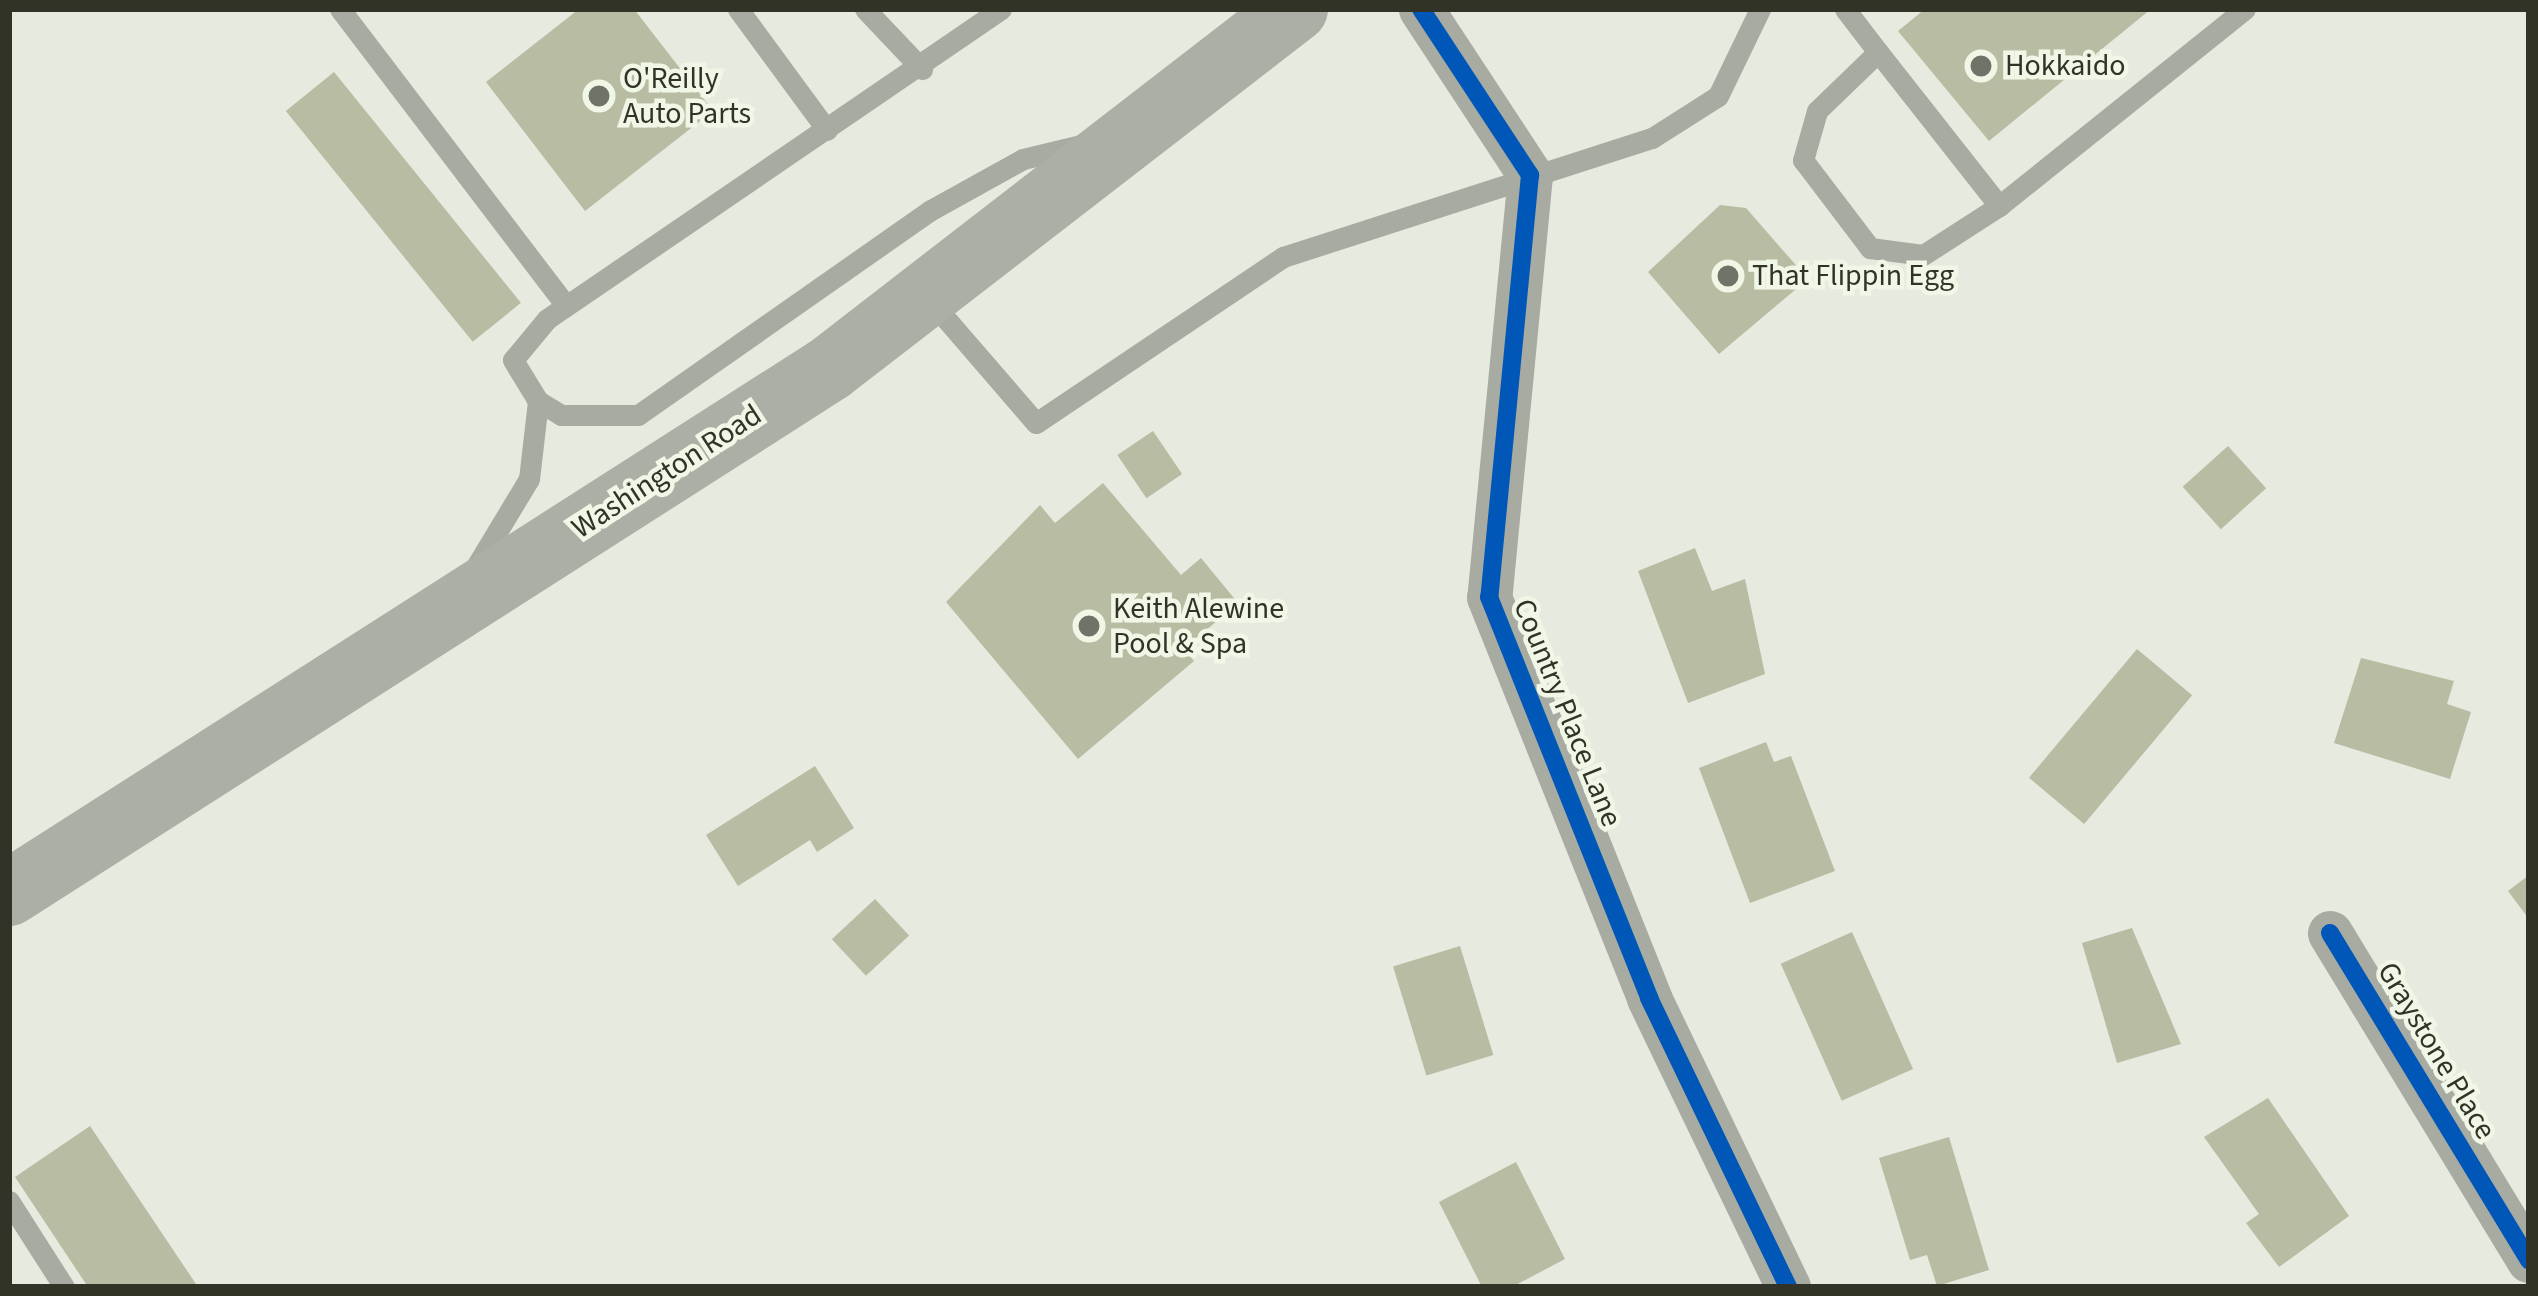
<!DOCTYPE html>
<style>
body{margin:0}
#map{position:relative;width:2538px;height:1296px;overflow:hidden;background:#e6eadf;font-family:"Source Sans 3",sans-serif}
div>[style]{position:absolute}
.building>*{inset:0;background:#b8bca2;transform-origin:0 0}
.service>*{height:21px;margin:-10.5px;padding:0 10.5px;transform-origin:10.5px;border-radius:10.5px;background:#a8aba1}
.minor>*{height:45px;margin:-22.5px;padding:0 22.5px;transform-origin:22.5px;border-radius:22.5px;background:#a8aba1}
.primary>*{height:66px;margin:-33px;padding:0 33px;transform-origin:33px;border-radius:33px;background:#acafa5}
.cycleway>*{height:18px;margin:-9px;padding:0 9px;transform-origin:9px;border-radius:9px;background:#0057b8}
.dots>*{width:33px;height:33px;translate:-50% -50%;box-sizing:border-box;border:6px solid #f0f7e6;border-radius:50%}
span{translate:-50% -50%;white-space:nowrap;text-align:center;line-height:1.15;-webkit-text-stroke:9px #f0f7e6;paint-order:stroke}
.poi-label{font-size:30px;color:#313327}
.left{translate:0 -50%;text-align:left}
.street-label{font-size:30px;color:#313327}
.frame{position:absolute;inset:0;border:12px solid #313327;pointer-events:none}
</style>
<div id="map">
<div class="building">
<div style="clip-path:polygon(579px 9px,634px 9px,713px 111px,585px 211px,486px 82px)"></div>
<div style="clip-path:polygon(1925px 9px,2151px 9px,1989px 141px,1898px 31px)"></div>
<div style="left:334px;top:72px;width:297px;height:62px;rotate:51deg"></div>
<div style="clip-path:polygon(1720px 205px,1746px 208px,1808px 279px,1719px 354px,1648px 272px)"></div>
<div style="left:1153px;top:431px;width:52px;height:43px;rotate:56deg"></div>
<div style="left:2228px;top:446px;width:57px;height:61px;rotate:48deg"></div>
<div style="clip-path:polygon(1103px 483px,1181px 575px,1201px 558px,1238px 603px,1184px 649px,1194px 661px,1078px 759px,946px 602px,1040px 505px,1055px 523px)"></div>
<div style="clip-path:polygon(1695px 548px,1712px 591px,1745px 579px,1765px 674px,1688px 703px,1638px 571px)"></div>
<div style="left:2137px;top:649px;width:72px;height:168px;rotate:40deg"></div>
<div style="clip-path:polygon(2361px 658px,2454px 681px,2447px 704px,2471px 712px,2450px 779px,2334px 743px)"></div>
<div style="clip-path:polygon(1766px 742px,1774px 762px,1791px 756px,1835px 871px,1750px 903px,1699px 768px)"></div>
<div style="clip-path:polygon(815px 766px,854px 828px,817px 852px,810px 840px,738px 886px,706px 835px)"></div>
<div style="clip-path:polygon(2529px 875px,2529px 919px,2508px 891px)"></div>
<div style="left:875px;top:899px;width:50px;height:59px;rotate:47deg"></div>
<div style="clip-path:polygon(2132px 928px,2181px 1044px,2117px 1063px,2082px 943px)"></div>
<div style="left:1852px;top:932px;width:150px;height:78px;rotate:66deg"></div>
<div style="left:1460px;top:946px;width:114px;height:70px;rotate:73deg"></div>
<div style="clip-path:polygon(2268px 1098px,2349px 1216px,2279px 1267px,2246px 1223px,2259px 1214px,2204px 1137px)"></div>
<div style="clip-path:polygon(90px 1126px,198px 1287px,88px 1287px,15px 1177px)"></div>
<div style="clip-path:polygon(1949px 1137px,1989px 1270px,1937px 1286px,1927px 1255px,1910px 1260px,1879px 1158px)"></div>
<div style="clip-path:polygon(1516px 1162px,1565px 1259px,1512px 1287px,1482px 1287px,1439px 1202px)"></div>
</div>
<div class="service">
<div style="left:340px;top:9px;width:373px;rotate:52.7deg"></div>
<div style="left:738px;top:9px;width:150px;rotate:53.7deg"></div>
<div style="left:865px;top:9px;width:83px;rotate:46.5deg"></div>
<div style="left:1001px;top:9px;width:550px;rotate:145.67deg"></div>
<div style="left:547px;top:319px;width:53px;rotate:129.7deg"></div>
<div style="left:513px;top:360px;width:48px;rotate:58.6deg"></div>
<div style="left:538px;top:401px;width:27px;rotate:31deg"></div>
<div style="left:561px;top:415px;width:77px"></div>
<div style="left:638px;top:415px;width:358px;rotate:-35deg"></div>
<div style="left:931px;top:210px;width:105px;rotate:-29deg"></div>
<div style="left:1023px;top:159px;width:64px;rotate:-13.6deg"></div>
<div style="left:1845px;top:9px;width:54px;rotate:52.5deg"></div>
<div style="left:1878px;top:52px;width:85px;rotate:136deg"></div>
<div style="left:1817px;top:111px;width:51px;rotate:105.9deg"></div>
<div style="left:1803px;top:160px;width:111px;rotate:52.7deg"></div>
<div style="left:1870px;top:248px;width:53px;rotate:7.5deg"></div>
<div style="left:1923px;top:255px;width:90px;rotate:-32.8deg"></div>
<div style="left:1878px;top:52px;width:196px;rotate:51.8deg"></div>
<div style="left:1999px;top:206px;width:315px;rotate:-38.7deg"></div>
<div style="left:928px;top:298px;width:165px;rotate:49.2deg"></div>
<div style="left:1036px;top:423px;width:298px;rotate:-33.9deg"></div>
<div style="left:1283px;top:257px;width:388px;rotate:-17.9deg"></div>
<div style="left:1652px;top:138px;width:78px;rotate:-32.5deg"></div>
<div style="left:1718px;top:96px;width:97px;rotate:-64.2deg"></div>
<div style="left:474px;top:570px;width:106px;rotate:-58.9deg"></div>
<div style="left:529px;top:479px;width:79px;rotate:-83.4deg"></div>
<div style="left:9px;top:1201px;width:102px;rotate:57.4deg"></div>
</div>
<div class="minor">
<div style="left:1421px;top:9px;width:199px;rotate:56.7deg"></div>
<div style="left:1530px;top:175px;width:424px;rotate:95.5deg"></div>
<div style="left:1489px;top:597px;width:432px;rotate:68.2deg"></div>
<div style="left:1649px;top:998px;width:321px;rotate:64.3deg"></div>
<div style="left:2330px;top:933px;width:383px;rotate:58.7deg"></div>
</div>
<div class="primary">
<div style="left:9px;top:893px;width:973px;rotate:-32.58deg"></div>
<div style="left:829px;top:369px;width:589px;rotate:-37.69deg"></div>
</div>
<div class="cycleway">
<div style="left:1421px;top:9px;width:199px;rotate:56.7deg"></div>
<div style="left:1530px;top:175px;width:424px;rotate:95.5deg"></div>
<div style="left:1489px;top:597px;width:432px;rotate:68.2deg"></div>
<div style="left:1649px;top:998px;width:321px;rotate:64.3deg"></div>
<div style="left:2330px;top:933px;width:383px;rotate:58.7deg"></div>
</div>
<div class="dots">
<div style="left:1981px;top:66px;background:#707367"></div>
<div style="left:599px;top:96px;background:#707367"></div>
<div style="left:1728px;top:276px;background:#707367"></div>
<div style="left:1089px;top:626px;background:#707367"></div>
</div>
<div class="poi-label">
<span class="left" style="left:2005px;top:66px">Hokkaido</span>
<span class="left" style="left:623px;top:96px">O'Reilly<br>Auto Parts</span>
<span class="left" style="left:1752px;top:276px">That Flippin Egg</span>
<span class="left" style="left:1113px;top:626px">Keith Alewine<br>Pool &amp; Spa</span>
</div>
<div class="street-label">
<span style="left:667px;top:472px;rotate:-33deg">Washington Road</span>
<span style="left:1567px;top:713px;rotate:68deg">Country Place Lane</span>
<span style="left:2436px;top:1051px;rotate:59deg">Graystone Place</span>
</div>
<div class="frame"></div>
</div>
